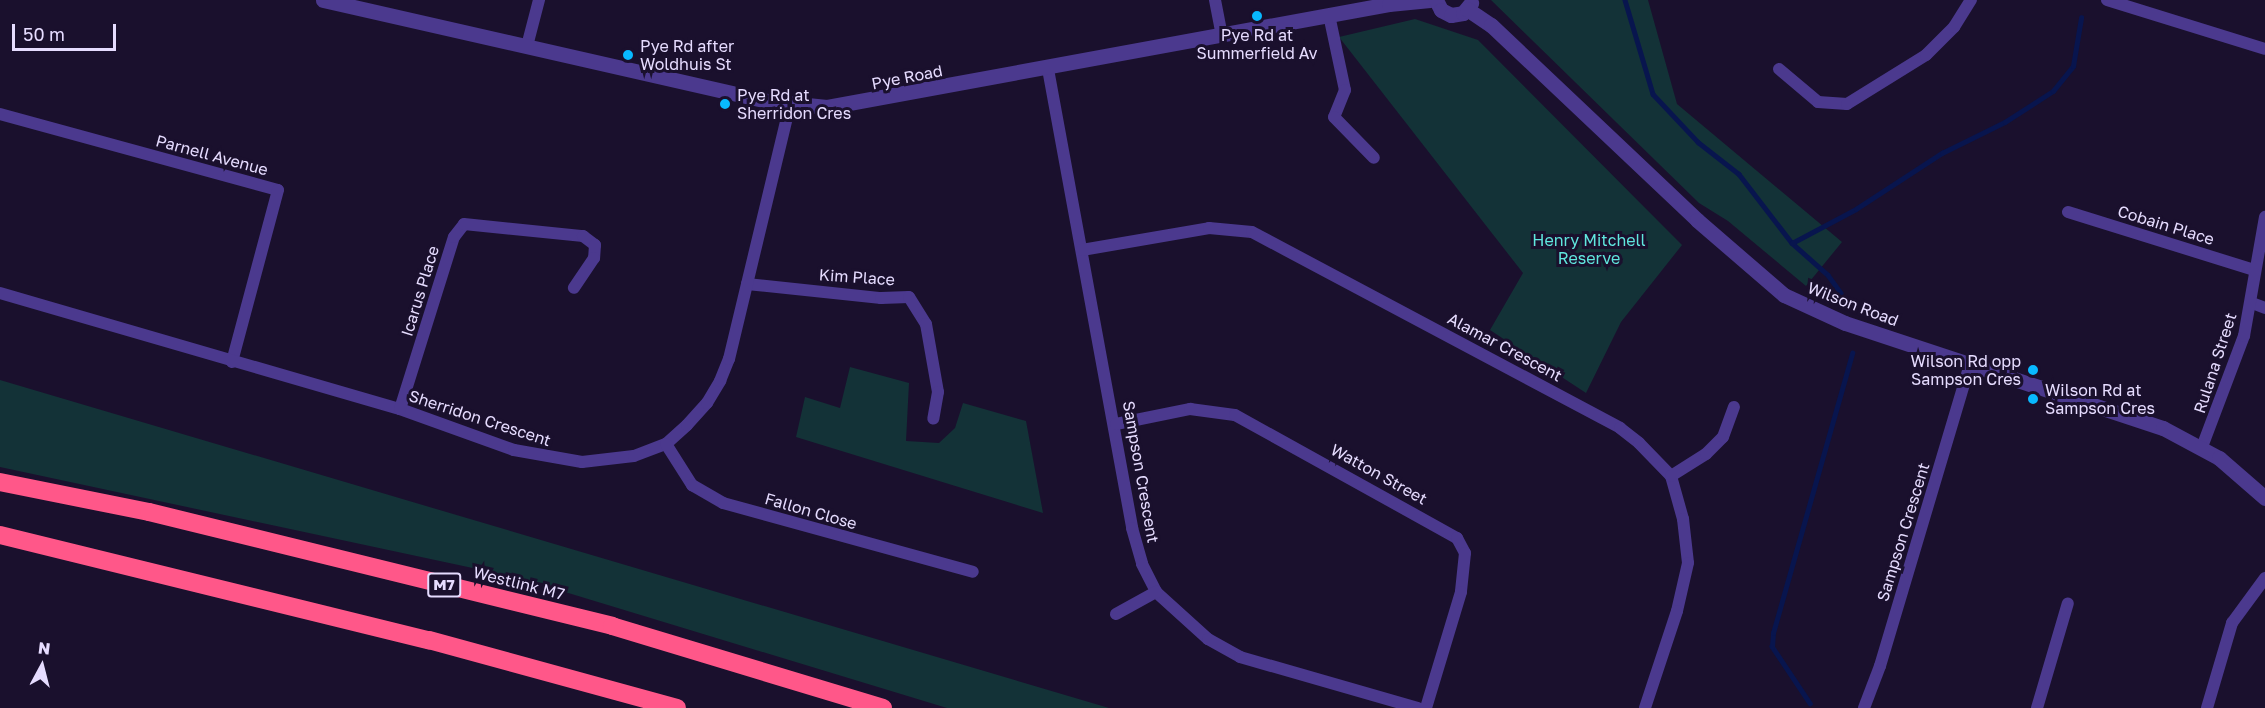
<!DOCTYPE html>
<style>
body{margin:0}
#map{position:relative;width:2265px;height:708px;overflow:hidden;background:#1a102d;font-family:"Golos Text",sans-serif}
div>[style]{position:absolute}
.green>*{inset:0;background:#133237}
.stream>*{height:4.5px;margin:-2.25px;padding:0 2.25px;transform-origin:2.25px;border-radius:2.25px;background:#08154e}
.minor>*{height:12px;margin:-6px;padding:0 6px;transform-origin:6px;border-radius:6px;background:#4b398e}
.tertiary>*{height:15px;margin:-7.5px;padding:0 7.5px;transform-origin:7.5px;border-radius:7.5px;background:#4b398e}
.motorway>*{height:18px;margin:-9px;padding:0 9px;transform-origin:9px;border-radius:9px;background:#ff5789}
.dots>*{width:16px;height:16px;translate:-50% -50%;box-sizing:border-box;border:3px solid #1a102d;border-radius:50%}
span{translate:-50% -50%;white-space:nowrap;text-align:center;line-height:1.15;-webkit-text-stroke:6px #1a102d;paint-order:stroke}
.shield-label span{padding:2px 4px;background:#1a102d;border:2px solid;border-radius:4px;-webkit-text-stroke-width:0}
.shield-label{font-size:15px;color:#e6dcff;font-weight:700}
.poi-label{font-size:16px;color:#e6dcff}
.left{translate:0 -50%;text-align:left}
.right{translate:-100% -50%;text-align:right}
.street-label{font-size:16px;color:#e6dcff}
.park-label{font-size:16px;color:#60e7de}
.north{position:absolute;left:12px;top:636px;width:60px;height:60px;-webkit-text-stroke:4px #1a102d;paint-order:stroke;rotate:7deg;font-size:16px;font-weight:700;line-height:24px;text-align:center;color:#e6dcff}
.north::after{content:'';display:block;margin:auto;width:21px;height:27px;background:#e6dcff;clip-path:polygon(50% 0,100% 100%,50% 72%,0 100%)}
.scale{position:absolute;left:12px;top:24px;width:104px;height:27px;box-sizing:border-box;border:3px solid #e6dcff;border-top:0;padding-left:8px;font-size:18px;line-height:21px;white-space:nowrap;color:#e6dcff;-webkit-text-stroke:4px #1a102d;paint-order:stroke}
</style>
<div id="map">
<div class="green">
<div style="clip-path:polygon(1491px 0,1648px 0,1677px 104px,1842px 242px,1806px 286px,1728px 221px,1699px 203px)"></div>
<div style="clip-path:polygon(1415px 19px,1478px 40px,1682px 245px,1621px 322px,1586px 393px,1490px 330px,1523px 273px,1339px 37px)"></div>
<div style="clip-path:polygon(850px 367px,909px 383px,906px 441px,939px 443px,955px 428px,963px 403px,1026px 421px,1043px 513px,796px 437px,805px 397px,840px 408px)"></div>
<div style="clip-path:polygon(0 380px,1109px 708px,947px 708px,519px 578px,0 467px)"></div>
</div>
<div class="stream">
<div style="left:1625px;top:0;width:98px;rotate:73.4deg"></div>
<div style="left:1653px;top:94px;width:66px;rotate:46.8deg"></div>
<div style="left:1698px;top:142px;width:52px;rotate:38deg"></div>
<div style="left:1739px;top:174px;width:87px;rotate:52.5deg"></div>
<div style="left:1792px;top:243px;width:48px;rotate:41.6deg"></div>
<div style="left:1828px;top:275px;width:22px;rotate:54deg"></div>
<div style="left:1792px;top:243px;width:72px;rotate:-28deg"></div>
<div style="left:1856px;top:209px;width:103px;rotate:-33.1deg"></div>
<div style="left:1942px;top:153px;width:70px;rotate:-26.2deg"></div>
<div style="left:2005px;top:122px;width:57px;rotate:-32.9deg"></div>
<div style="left:2053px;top:91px;width:32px;rotate:-51deg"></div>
<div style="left:2073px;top:66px;width:49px;rotate:-80.5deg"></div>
<div style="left:1810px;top:704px;width:69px;rotate:-123.7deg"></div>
<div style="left:1772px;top:647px;width:14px;rotate:-86deg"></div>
<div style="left:1773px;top:633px;width:291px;rotate:-74.2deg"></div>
</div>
<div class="minor">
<div style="left:1215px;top:0;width:36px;rotate:79deg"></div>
<div style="left:2107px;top:0;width:165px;rotate:17.2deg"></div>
<div style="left:1329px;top:15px;width:77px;rotate:78deg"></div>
<div style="left:1345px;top:90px;width:29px;rotate:112deg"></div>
<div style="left:1334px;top:117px;width:57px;rotate:45.7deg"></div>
<div style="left:527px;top:46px;width:48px;rotate:-75.4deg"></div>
<div style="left:1048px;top:69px;width:467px;rotate:79.6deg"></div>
<div style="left:1132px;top:528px;width:37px;rotate:74deg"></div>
<div style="left:1142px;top:564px;width:31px;rotate:63deg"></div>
<div style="left:1156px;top:592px;width:70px;rotate:42.1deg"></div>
<div style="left:1208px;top:639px;width:37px;rotate:29deg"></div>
<div style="left:1240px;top:657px;width:185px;rotate:16deg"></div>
<div style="left:1779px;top:69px;width:51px;rotate:40.2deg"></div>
<div style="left:1818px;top:102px;width:29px;rotate:4deg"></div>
<div style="left:1847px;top:104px;width:93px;rotate:-31.8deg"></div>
<div style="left:1926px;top:55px;width:40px;rotate:-45deg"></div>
<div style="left:1954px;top:27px;width:32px;rotate:-58deg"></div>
<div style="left:0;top:114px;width:288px;rotate:15.3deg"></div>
<div style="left:278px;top:190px;width:178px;rotate:105deg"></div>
<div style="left:2068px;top:212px;width:195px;rotate:17.3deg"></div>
<div style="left:1082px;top:250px;width:129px;rotate:-9.8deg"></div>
<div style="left:1209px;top:228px;width:43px;rotate:5.3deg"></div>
<div style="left:1252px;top:232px;width:417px;rotate:28deg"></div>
<div style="left:1620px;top:428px;width:24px;rotate:38deg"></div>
<div style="left:1639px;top:443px;width:46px;rotate:45.9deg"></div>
<div style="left:1671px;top:476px;width:45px;rotate:74.4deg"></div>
<div style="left:1683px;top:519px;width:44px;rotate:83.5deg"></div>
<div style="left:1688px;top:563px;width:49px;rotate:102.9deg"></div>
<div style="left:1677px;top:611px;width:102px;rotate:108.3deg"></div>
<div style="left:747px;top:284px;width:135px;rotate:6deg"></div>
<div style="left:881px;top:298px;width:28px;rotate:-2deg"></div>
<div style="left:909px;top:297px;width:32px;rotate:58deg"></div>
<div style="left:926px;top:324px;width:69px;rotate:80deg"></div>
<div style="left:938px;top:392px;width:27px;rotate:100deg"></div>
<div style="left:0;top:293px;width:416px;rotate:16.2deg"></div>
<div style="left:400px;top:409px;width:121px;rotate:19.8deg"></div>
<div style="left:514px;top:450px;width:69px;rotate:10deg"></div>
<div style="left:582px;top:462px;width:52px;rotate:-6.6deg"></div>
<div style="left:634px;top:456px;width:34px;rotate:-21deg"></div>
<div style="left:666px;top:444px;width:28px;rotate:-42deg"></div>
<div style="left:687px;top:425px;width:30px;rotate:-48deg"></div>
<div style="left:707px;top:403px;width:26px;rotate:-59deg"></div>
<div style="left:720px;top:381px;width:24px;rotate:-68deg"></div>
<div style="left:729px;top:359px;width:261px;rotate:-76.5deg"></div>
<div style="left:2252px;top:303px;width:14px;rotate:21deg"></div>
<div style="left:400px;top:409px;width:180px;rotate:-72.6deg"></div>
<div style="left:454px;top:237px;width:16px;rotate:-52deg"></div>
<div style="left:464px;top:224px;width:120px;rotate:5.8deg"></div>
<div style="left:583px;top:236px;width:15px;rotate:37deg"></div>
<div style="left:595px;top:245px;width:13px;rotate:94deg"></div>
<div style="left:594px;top:258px;width:36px;rotate:124deg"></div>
<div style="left:1116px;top:424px;width:76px;rotate:-11.5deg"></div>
<div style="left:1190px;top:409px;width:45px;rotate:7.6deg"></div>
<div style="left:1235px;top:415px;width:254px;rotate:29deg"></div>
<div style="left:1457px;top:538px;width:17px;rotate:62deg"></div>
<div style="left:1465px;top:553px;width:39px;rotate:96deg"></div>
<div style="left:1461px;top:592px;width:121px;rotate:106.8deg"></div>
<div style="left:666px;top:444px;width:49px;rotate:57.6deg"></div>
<div style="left:692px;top:485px;width:36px;rotate:30deg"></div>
<div style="left:723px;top:503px;width:259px;rotate:15.4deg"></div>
<div style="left:2202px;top:447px;width:119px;rotate:-69.3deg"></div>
<div style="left:2244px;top:336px;width:121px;rotate:-80deg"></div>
<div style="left:1671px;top:476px;width:41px;rotate:-32.2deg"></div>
<div style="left:1706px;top:454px;width:24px;rotate:-45deg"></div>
<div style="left:1723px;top:437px;width:32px;rotate:-70deg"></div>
<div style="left:1116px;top:614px;width:46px;rotate:-28.8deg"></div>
<div style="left:1864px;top:708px;width:45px;rotate:-69.1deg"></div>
<div style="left:1880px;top:666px;width:315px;rotate:-73.4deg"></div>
<div style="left:2037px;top:708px;width:109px;rotate:-73.6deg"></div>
<div style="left:2207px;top:708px;width:89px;rotate:-73.6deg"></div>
<div style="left:2232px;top:623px;width:56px;rotate:-53.7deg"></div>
</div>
<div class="tertiary">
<div style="left:323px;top:0;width:456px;rotate:12.8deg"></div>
<div style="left:768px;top:101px;width:59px;rotate:5.8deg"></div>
<div style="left:827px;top:107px;width:571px;rotate:-10.39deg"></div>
<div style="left:1389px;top:4px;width:41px;rotate:-5.6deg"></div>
<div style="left:1436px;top:0;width:11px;rotate:63deg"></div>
<div style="left:1441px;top:10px;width:11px;rotate:27deg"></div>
<div style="left:1451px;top:15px;width:12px;rotate:-9deg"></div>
<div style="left:1463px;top:13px;width:13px;rotate:-51deg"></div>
<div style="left:1467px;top:9px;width:29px;rotate:34deg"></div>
<div style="left:1491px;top:25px;width:284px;rotate:43.4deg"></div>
<div style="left:1697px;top:220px;width:115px;rotate:40.8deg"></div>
<div style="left:1784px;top:295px;width:67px;rotate:24.7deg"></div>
<div style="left:1845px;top:323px;width:335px;rotate:18.3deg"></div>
<div style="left:2163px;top:428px;width:64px;rotate:28.2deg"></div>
<div style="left:2219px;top:458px;width:61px;rotate:41deg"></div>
</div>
<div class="motorway">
<div style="left:0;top:482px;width:152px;rotate:11.4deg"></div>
<div style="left:149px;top:512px;width:477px;rotate:13.8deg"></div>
<div style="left:612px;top:626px;width:283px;rotate:16.8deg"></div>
<div style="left:0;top:535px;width:442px;rotate:13.8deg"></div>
<div style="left:429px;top:640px;width:257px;rotate:15.3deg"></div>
</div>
<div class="dots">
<div style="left:1257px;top:16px;background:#08b9ff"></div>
<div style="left:628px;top:55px;background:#08b9ff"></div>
<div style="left:725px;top:104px;background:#08b9ff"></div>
<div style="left:2033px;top:370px;background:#08b9ff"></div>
<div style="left:2033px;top:399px;background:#08b9ff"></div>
</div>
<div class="shield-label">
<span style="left:444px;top:585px">M7</span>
</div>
<div class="poi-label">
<span style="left:1257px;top:44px">Pye Rd at<br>Summerfield Av</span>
<span class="left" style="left:640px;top:55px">Pye Rd after<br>Woldhuis St</span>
<span class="left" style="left:737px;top:104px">Pye Rd at<br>Sherridon Cres</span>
<span class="right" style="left:2021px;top:370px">Wilson Rd opp<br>Sampson Cres</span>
<span class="left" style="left:2045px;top:399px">Wilson Rd at<br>Sampson Cres</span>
</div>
<div class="street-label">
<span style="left:907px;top:77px;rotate:-11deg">Pye Road</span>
<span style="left:212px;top:155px;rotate:15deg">Parnell Avenue</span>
<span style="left:2166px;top:225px;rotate:17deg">Cobain Place</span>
<span style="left:857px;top:277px;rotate:4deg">Kim Place</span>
<span style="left:420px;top:291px;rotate:-73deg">Icarus Place</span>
<span style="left:1853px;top:304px;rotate:21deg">Wilson Road</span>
<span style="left:1505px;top:347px;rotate:28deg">Alamar Crescent</span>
<span style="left:2215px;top:363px;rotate:-72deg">Rulana Street</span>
<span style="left:480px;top:418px;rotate:18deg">Sherridon Crescent</span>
<span style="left:1141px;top:472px;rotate:80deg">Sampson Crescent</span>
<span style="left:1379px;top:474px;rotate:29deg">Watton Street</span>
<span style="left:811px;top:511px;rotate:16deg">Fallon Close</span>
<span style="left:1903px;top:532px;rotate:-73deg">Sampson Crescent</span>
<span style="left:519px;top:583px;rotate:14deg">Westlink M7</span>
</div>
<div class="park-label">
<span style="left:1589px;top:249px">Henry Mitchell<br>Reserve</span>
</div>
<div class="north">N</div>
<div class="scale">50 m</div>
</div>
